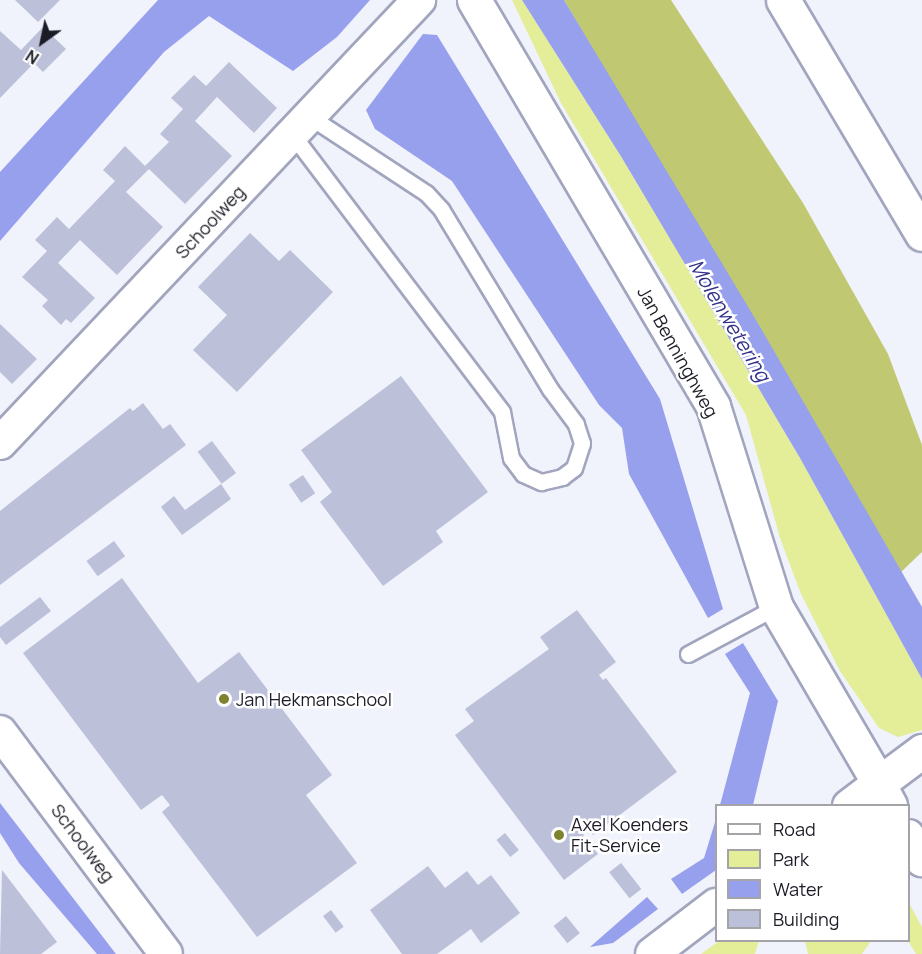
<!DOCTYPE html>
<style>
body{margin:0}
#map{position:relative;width:922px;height:954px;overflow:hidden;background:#f0f2fc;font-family:Manrope,sans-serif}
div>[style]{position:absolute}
.green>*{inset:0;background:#e4ed98}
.forest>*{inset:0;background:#c0c971}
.water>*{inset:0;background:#97a0ed}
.building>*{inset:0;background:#bcc1d9;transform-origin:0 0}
.roads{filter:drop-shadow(2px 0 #a1a5bd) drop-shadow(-2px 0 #a1a5bd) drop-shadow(0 2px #a1a5bd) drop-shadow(0 -2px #a1a5bd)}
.service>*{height:15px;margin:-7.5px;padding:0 7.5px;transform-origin:7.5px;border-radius:7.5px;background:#fff}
.minor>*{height:32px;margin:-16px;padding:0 16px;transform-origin:16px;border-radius:16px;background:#fff}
.tertiary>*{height:33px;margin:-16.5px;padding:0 16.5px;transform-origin:16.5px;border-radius:16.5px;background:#fff}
.motorway>*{height:33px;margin:-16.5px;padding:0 16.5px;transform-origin:16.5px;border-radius:16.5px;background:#fff}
.dots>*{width:16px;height:16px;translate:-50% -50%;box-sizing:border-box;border:3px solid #fff;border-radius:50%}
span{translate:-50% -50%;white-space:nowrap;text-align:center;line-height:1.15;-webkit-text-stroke:5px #fff;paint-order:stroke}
.street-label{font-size:18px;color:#1b1c25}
.poi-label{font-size:18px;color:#1b1c25}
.left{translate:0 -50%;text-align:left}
.water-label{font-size:20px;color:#333189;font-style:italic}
.legend{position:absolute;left:715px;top:804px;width:195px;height:138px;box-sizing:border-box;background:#fff;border:2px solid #a4a4a8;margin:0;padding:8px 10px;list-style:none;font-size:18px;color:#1b1c25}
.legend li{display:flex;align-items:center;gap:12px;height:30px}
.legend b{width:30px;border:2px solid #a4a4a8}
.north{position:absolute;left:12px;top:12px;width:60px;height:60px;-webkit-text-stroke:4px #fff;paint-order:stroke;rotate:213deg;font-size:16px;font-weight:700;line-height:24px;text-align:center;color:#1b1c25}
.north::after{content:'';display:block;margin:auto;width:21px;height:27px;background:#1b1c25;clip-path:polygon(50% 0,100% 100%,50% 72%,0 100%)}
</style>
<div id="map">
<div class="green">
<div style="clip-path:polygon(512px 0,522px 0,622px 158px,800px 458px,922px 679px,922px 730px,898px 737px,879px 728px,840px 671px,801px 594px,780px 538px,746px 415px,561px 103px)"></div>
<div style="clip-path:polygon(909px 903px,922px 927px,922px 954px,916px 954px,908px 941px)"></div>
<div style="clip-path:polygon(719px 941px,719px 940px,759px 941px,755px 954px,701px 954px)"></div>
<div style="clip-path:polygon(805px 941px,871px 941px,862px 954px,808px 954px)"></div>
</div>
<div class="forest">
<div style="clip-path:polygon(564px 0,671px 0,803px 203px,888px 354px,922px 445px,922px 552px,901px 572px)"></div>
</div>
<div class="water">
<div style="clip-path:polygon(158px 0,370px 0,337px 37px,293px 71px,209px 16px,164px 52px,0 241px,0 172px)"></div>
<div style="clip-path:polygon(522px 0,564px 0,756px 320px,922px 607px,922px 679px,800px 458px,622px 158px)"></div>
<div style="clip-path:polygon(423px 34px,437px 35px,660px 399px,723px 609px,708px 618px,629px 474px,622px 428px,599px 405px,452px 181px,375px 129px,366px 110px)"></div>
<div style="clip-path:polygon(743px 643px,778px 701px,753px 805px,720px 805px,750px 693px,725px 654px)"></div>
<div style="clip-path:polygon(0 803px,116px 954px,97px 954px,19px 863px,0 833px)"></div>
<div style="clip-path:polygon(716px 819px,716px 870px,682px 894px,671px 879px,704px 858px)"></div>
<div style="clip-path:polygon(647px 897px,658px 909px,613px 943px,590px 947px)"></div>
</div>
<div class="building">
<div style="clip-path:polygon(15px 0,60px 0,38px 22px)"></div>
<div style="clip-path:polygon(43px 27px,66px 49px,43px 72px,34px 63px,0 98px,0 31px,21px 50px)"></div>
<div style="clip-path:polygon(229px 62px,277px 108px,254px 133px,217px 97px,195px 121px,232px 156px,185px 204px,149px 169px,126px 192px,163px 227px,117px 275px,80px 240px,58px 263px,95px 298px,71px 323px,66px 319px,61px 325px,42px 306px,48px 300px,22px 277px,47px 251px,35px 240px,57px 217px,69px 229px,115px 181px,103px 170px,125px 146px,145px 166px,169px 142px,160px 134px,183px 109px,171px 98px,194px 75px,206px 86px)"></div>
<div style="clip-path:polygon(250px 233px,279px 261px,290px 250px,333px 292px,237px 392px,193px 350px,227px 315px,198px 287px)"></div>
<div style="clip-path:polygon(0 324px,37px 359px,12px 384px,0 372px)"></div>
<div style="clip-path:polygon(401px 376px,488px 492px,436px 531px,443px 542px,383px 586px,320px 502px,332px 492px,301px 450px)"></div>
<div style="clip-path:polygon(143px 403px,163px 429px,170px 424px,186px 445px,0 585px,0 511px,130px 408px,133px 411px)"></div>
<div style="left:212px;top:441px;width:40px;height:18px;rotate:53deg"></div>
<div style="left:303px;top:475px;width:22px;height:17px;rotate:56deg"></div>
<div style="clip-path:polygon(221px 484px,231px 499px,182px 535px,161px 507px,174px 496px,185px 510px)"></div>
<div style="left:114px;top:541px;width:19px;height:34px;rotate:54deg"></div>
<div style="clip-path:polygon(122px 578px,198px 683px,239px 652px,332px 775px,306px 795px,357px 863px,257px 937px,162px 812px,170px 805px,162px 795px,141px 810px,23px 653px)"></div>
<div style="clip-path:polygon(40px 597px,51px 611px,6px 645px,0 637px,0 627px)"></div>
<div style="clip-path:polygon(577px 610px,616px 662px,599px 675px,603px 680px,606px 678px,677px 772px,593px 835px,589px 830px,583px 835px,598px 854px,564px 880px,455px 735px,474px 721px,465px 709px,549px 649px,540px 637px)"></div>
<div style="left:505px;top:833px;width:22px;height:11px;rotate:51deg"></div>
<div style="left:621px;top:863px;width:33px;height:15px;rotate:52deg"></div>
<div style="clip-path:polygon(428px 866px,445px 888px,467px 871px,478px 885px,491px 875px,520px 913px,481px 943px,471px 929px,437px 954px,402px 954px,370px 910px)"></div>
<div style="clip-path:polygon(2px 870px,57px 942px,41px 954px,0 954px)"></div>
<div style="left:331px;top:910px;width:21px;height:10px;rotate:53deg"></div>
<div style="left:566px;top:916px;width:22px;height:16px;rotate:51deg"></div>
</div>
<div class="roads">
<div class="service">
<div style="left:292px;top:134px;width:348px;rotate:52.9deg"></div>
<div style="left:502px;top:412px;width:47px;rotate:78.9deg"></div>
<div style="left:511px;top:458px;width:20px;rotate:53deg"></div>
<div style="left:523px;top:474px;width:20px;rotate:24deg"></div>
<div style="left:541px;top:482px;width:22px;rotate:-13deg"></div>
<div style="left:562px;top:477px;width:15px;rotate:-37deg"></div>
<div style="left:574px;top:468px;width:26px;rotate:-72deg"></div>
<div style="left:582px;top:443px;width:20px;rotate:-108deg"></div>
<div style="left:576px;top:424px;width:44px;rotate:-126.6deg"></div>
<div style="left:550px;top:389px;width:210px;rotate:-121.2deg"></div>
<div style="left:441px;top:209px;width:22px;rotate:-133deg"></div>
<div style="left:426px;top:193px;width:140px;rotate:-146.7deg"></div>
<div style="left:688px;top:654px;width:100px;rotate:-28.1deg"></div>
</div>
<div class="minor">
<div style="left:0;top:443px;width:610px;rotate:-46.59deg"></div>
<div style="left:0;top:732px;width:277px;rotate:53.2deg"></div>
<div style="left:849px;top:806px;width:38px;rotate:-37deg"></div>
<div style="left:879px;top:783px;width:26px;rotate:62deg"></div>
<div style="left:908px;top:836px;width:28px;rotate:60deg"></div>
<div style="left:652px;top:954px;width:81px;rotate:-37.4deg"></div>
</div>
<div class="tertiary">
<div style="left:474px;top:0;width:471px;rotate:59.5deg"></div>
<div style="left:713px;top:406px;width:211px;rotate:72.6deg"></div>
<div style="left:776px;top:607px;width:204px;rotate:59.7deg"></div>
<div style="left:879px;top:783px;width:54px;rotate:-36.7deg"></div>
</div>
<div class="motorway">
<div style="left:783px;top:0;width:272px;rotate:59.3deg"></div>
</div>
</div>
<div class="dots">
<div style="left:224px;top:699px;background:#7d832f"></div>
<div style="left:559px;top:835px;background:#7d832f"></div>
</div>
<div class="street-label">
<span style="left:210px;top:222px;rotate:-47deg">Schoolweg</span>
<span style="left:678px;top:352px;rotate:61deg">Jan Benninghweg</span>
<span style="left:83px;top:843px;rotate:53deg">Schoolweg</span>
</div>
<div class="poi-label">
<span class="left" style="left:236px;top:699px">Jan Hekmanschool</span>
<span class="left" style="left:571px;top:835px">Axel Koenders<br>Fit-Service</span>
</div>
<div class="water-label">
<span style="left:730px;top:320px;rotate:59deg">Molenwetering</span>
</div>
<ul class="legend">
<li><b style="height:8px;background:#fff"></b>Road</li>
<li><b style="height:16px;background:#e4ed98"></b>Park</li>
<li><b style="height:16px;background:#97a0ed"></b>Water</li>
<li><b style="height:16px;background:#bcc1d9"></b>Building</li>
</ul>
<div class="north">N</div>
</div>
